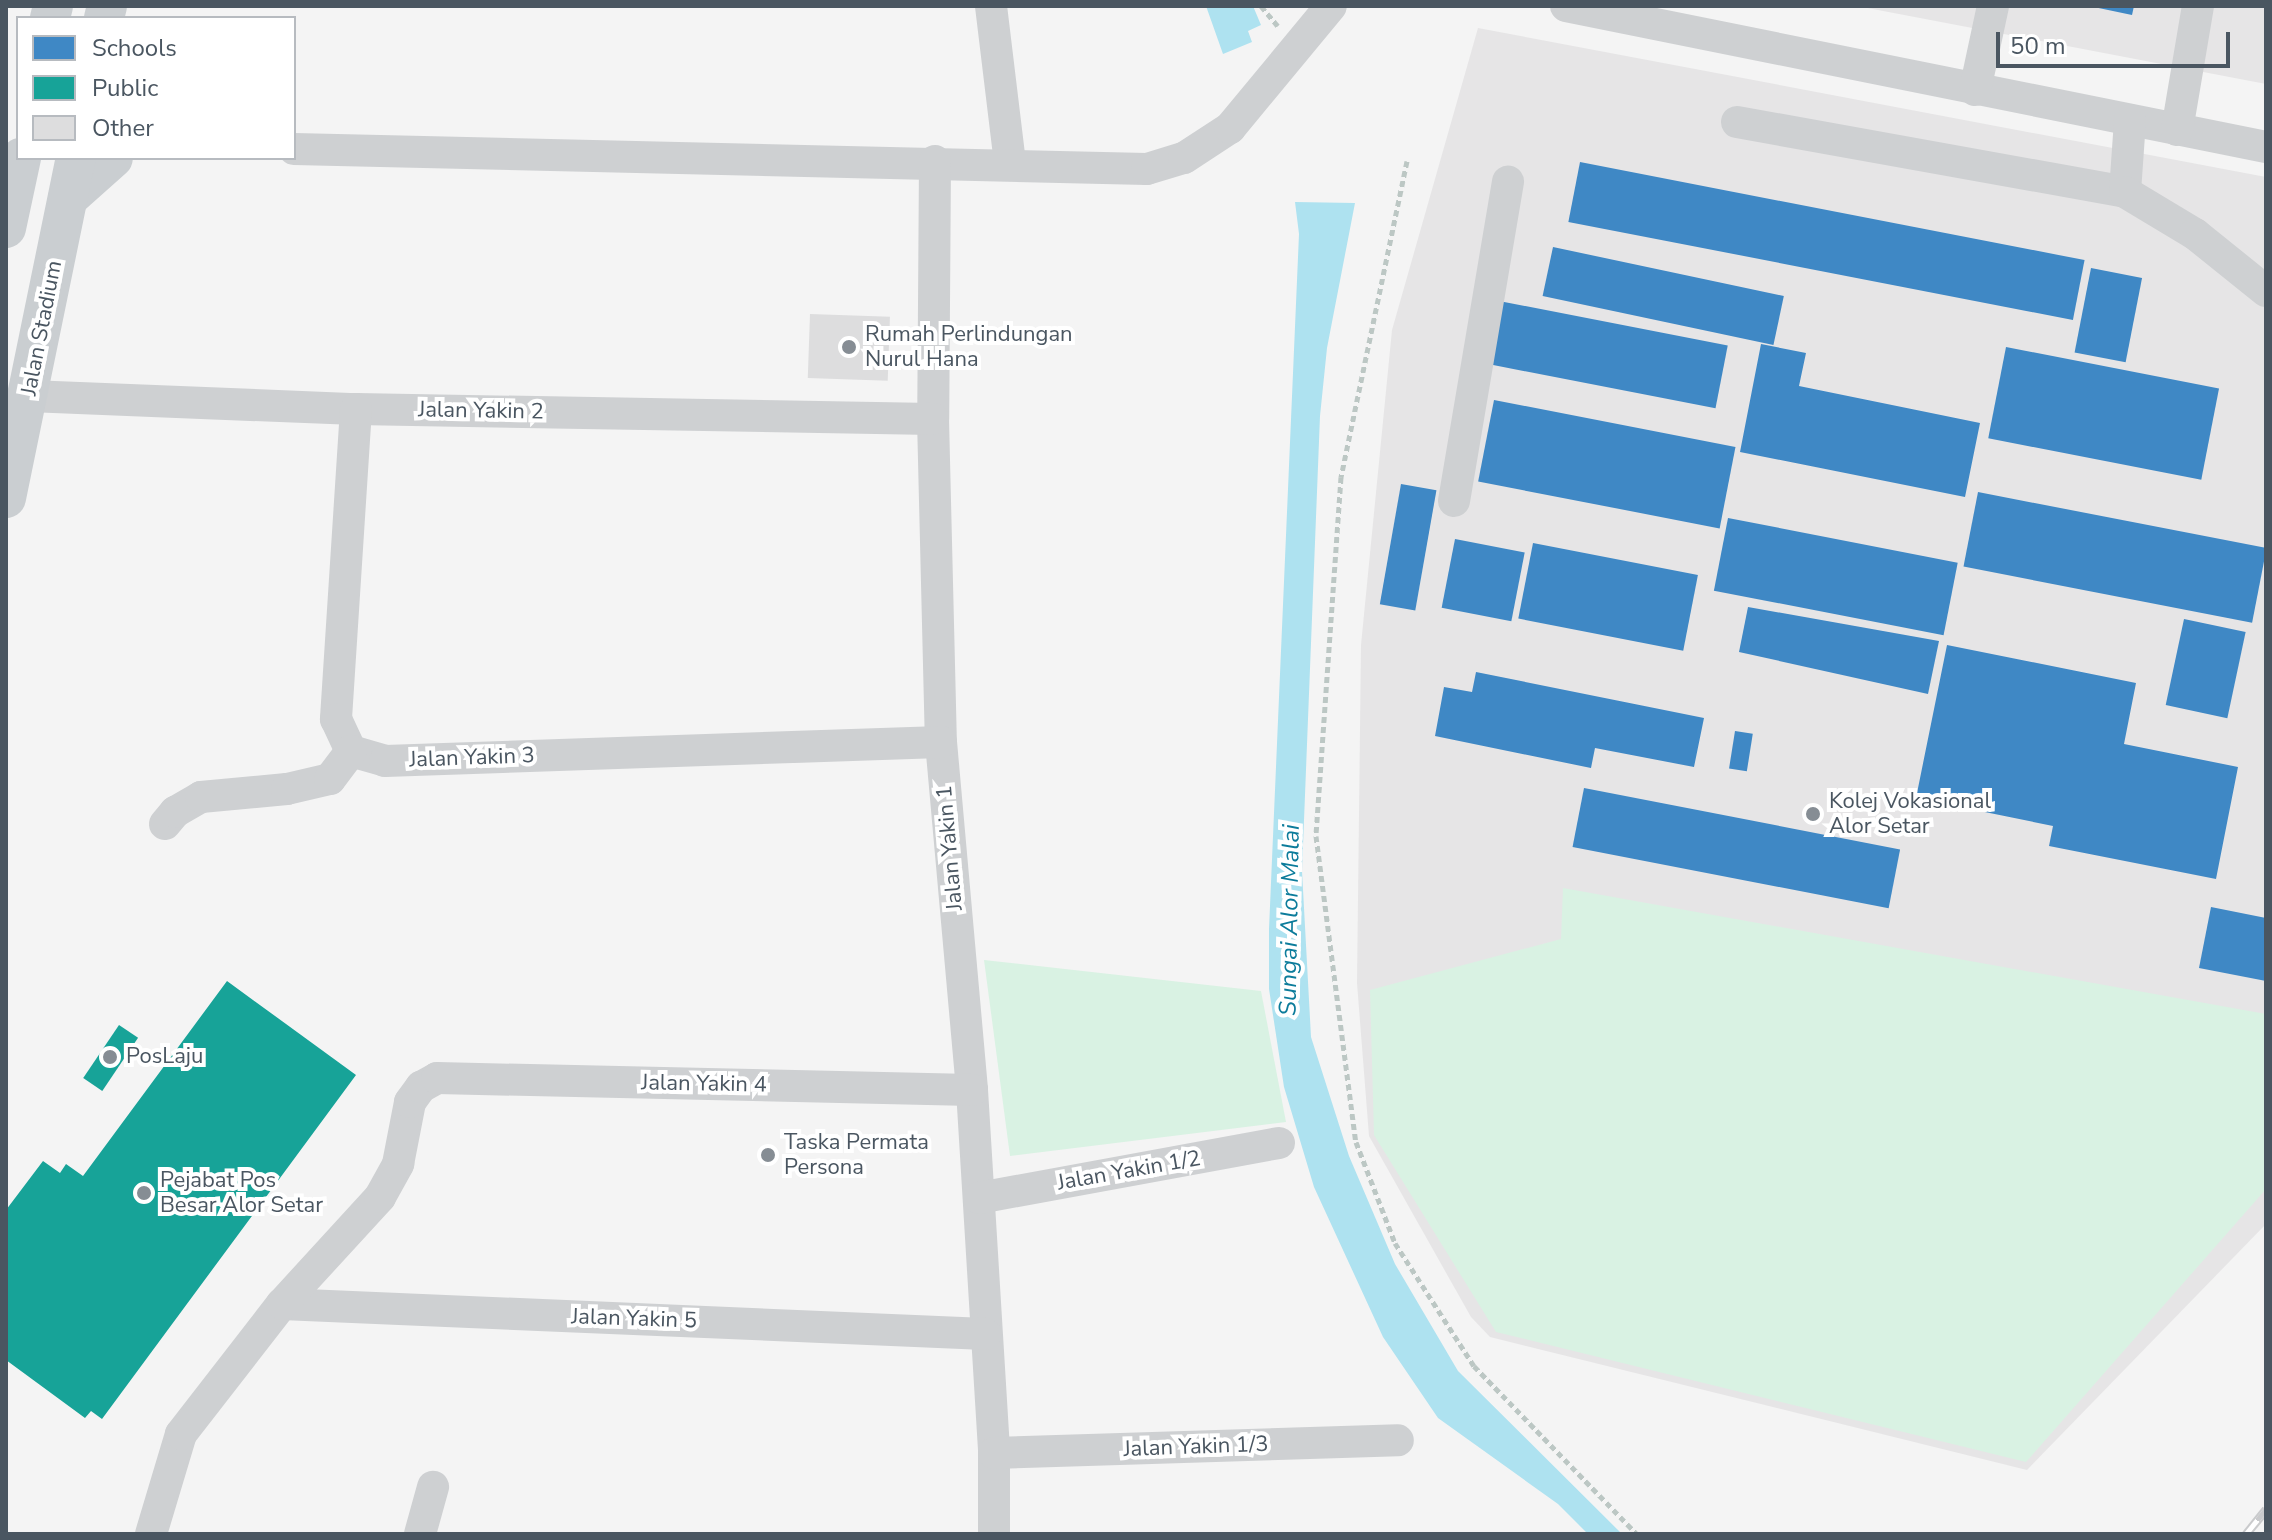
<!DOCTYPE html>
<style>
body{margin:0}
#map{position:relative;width:2272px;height:1540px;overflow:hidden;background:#f4f4f4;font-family:"Nunito Sans",sans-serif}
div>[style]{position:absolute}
.education>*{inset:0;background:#e6e5e6}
.green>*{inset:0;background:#d9f2e3}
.water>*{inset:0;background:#aee2f0}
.schools>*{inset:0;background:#3f88c5;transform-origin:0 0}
.public>*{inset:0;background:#17a398;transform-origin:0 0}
.building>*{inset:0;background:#ddddde;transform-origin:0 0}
.path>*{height:5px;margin-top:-2.5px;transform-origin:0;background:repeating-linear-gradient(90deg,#bcc7c4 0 6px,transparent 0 10px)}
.minor>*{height:32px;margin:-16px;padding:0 16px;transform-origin:16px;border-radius:16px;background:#ced0d2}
.major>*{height:40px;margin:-20px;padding:0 20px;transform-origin:20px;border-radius:20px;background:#caced1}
.rail>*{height:9px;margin-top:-4.5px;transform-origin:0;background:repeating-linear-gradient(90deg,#fff 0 18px,#c9cacc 0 36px);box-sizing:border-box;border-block:2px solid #c9cacc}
.dots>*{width:22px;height:22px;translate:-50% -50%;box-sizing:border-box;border:4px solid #fff;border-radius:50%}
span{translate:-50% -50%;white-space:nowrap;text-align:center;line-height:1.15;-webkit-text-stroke:8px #fff;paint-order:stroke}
.street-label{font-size:22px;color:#4a5661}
.poi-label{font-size:22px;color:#4a5661}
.left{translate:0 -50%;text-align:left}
.water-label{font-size:24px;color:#0c7c9b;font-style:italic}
.frame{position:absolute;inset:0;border:8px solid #4a5661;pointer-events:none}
.legend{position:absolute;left:16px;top:16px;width:280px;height:144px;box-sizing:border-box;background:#fff;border:2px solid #b7bbc0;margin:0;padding:10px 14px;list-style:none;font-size:24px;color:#4a5661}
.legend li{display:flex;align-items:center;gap:16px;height:40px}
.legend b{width:40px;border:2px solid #b7bbc0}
.scale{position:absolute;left:1996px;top:32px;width:234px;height:36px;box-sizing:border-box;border:4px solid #4a5661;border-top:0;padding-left:10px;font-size:24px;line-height:28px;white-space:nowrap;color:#4a5661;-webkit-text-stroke:6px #fff;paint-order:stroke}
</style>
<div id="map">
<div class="education">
<div style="clip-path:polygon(1857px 6px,2266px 6px,2266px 84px)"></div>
<div style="clip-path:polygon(1478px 28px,2266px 177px,2266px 1224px,2027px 1470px,1490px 1337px,1471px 1317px,1369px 1136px,1357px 983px,1361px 645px,1392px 330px)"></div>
</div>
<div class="green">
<div style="clip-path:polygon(1563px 888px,2266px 1014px,2266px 1189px,2026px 1462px,1496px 1332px,1374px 1135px,1370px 990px,1561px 939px)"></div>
<div style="clip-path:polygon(984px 960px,1261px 991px,1286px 1122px,1010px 1156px)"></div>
</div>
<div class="water">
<div style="clip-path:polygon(1206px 6px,1253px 6px,1261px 25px,1248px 31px,1252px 42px,1223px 54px)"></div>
<div style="clip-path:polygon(1295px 202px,1355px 203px,1327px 348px,1320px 416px,1302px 871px,1311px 1037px,1349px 1156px,1395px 1264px,1458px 1371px,1622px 1534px,1588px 1534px,1558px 1504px,1438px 1418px,1383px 1337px,1314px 1187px,1284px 1087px,1269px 989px,1269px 929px,1299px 234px)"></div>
</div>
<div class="schools">
<div style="clip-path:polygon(2089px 6px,2134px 6px,2132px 15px)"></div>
<div style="left:1580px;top:162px;width:514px;height:61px;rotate:11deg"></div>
<div style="left:1553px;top:247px;width:236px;height:50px;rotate:12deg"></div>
<div style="left:2091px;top:268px;width:52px;height:86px;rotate:11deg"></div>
<div style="left:1499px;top:301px;width:233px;height:64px;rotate:11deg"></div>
<div style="clip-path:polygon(1761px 344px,1806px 353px,1799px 386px,1980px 423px,1965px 497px,1740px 452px)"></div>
<div style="left:2006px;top:347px;width:217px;height:93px;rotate:11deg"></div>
<div style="left:1494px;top:400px;width:246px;height:83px;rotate:11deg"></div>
<div style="left:1401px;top:484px;width:36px;height:122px;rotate:10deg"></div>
<div style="left:1978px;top:492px;width:294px;height:76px;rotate:11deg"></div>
<div style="left:1728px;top:518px;width:234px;height:74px;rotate:11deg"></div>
<div style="left:1455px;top:539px;width:71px;height:70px;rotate:11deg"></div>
<div style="left:1533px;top:543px;width:168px;height:77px;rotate:11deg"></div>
<div style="clip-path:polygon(1748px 607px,1939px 641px,1928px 694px,1739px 652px)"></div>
<div style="left:2184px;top:619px;width:63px;height:88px;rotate:12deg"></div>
<div style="clip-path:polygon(1947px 645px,2136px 683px,2124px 744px,2238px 767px,2216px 879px,2049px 846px,2053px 826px,1916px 798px)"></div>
<div style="clip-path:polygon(1476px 672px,1704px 718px,1694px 767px,1595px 748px,1591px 768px,1435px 736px,1444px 687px,1472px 692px)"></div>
<div style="left:1735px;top:731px;width:18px;height:38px;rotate:9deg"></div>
<div style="left:1584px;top:788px;width:322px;height:60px;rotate:11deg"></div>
<div style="clip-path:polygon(2211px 907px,2266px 918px,2266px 981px,2199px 968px)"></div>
</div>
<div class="public">
<div style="clip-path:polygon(227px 981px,356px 1075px,102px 1419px,91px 1411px,85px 1418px,6px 1360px,6px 1210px,43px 1161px,60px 1173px,66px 1164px,83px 1176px)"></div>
<div style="left:119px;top:1025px;width:23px;height:64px;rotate:34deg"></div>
</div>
<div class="building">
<div style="left:810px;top:314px;width:80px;height:64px;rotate:2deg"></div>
</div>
<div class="path">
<div style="left:1261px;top:6px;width:26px;rotate:50deg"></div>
<div style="left:1407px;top:161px;width:323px;rotate:101.8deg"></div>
<div style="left:1341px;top:477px;width:360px;rotate:94deg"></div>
<div style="left:1316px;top:836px;width:309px;rotate:82.6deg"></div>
<div style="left:1356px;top:1142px;width:108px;rotate:68.9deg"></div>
<div style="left:1395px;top:1243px;width:146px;rotate:57.3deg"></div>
<div style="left:1474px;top:1366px;width:234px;rotate:45.9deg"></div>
</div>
<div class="minor">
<div style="left:991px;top:6px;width:158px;rotate:83.1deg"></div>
<div style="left:1566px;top:6px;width:714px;rotate:11.39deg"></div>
<div style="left:1975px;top:90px;width:86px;rotate:-77.9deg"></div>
<div style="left:1737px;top:122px;width:394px;rotate:10.2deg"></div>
<div style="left:2125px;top:192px;width:72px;rotate:-86deg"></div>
<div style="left:2177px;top:130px;width:126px;rotate:-80.4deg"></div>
<div style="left:294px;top:149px;width:853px;rotate:1.34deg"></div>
<div style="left:1147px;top:169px;width:39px;rotate:-17deg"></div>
<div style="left:1184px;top:158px;width:55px;rotate:-33.1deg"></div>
<div style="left:1230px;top:128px;width:158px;rotate:-50.4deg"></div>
<div style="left:935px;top:161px;width:258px;rotate:90.4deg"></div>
<div style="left:933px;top:419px;width:323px;rotate:88.6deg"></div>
<div style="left:941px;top:742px;width:349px;rotate:84.9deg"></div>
<div style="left:972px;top:1090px;width:364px;rotate:86.5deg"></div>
<div style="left:994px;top:1453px;width:81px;rotate:90deg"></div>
<div style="left:2125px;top:192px;width:82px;rotate:31deg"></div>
<div style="left:2195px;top:234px;width:91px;rotate:38.8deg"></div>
<div style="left:29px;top:396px;width:327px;rotate:2.3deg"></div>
<div style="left:356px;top:409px;width:577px;rotate:0.99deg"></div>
<div style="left:356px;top:409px;width:311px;rotate:93.7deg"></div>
<div style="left:336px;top:719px;width:35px;rotate:65deg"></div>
<div style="left:351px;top:751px;width:35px;rotate:16deg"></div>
<div style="left:385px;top:761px;width:556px;rotate:-1.96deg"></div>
<div style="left:1454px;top:501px;width:324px;rotate:-80.4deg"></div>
<div style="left:165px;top:824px;width:16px;rotate:-50deg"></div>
<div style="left:175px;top:812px;width:30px;rotate:-30deg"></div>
<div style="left:201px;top:797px;width:86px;rotate:-5.3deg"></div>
<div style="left:287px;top:789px;width:44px;rotate:-13.1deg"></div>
<div style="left:330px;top:779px;width:35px;rotate:-53deg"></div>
<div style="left:979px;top:1198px;width:305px;rotate:-10.4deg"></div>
<div style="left:282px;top:1304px;width:704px;rotate:2.44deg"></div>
<div style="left:994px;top:1453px;width:404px;rotate:-1.8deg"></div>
<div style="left:151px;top:1534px;width:104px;rotate:-73.3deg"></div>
<div style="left:181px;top:1434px;width:165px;rotate:-52.2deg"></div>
<div style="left:282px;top:1304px;width:145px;rotate:-47.5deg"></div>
<div style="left:380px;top:1197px;width:38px;rotate:-61deg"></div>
<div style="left:398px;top:1164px;width:63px;rotate:-79deg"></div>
<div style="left:410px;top:1102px;width:19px;rotate:-54deg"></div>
<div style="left:421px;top:1087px;width:18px;rotate:-29deg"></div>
<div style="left:437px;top:1078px;width:535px;rotate:1.28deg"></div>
<div style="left:420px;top:1534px;width:49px;rotate:-74.5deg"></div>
</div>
<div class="major">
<div style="left:50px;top:18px;width:12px;rotate:-76deg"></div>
<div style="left:104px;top:18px;width:12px;rotate:-76deg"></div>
<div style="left:68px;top:198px;width:60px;rotate:-41.6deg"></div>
<div style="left:6px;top:228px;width:72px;rotate:-77.9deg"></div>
<div style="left:6px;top:498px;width:347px;rotate:-78.4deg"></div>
</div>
<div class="rail">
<div style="left:2246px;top:1534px;width:32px;rotate:-51deg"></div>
</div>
<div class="dots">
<div style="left:849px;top:347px;background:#868d94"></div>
<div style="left:1813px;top:814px;background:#868d94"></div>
<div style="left:110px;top:1057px;background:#868d94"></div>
<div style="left:768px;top:1155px;background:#868d94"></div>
<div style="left:144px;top:1193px;background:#868d94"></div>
</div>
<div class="street-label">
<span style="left:42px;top:328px;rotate:-79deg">Jalan Stadium</span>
<span style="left:481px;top:411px;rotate:1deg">Jalan Yakin 2</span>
<span style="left:472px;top:758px;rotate:-2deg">Jalan Yakin 3</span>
<span style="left:950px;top:848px;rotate:-95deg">Jalan Yakin 1</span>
<span style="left:704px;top:1084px;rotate:1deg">Jalan Yakin 4</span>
<span style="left:1129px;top:1171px;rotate:-10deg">Jalan Yakin 1/2</span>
<span style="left:634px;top:1319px;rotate:2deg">Jalan Yakin 5</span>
<span style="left:1196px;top:1447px;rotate:-2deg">Jalan Yakin 1/3</span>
</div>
<div class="poi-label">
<span class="left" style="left:865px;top:347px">Rumah Perlindungan<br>Nurul Hana</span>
<span class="left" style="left:1829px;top:814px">Kolej Vokasional<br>Alor Setar</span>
<span class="left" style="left:126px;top:1057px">PosLaju</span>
<span class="left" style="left:784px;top:1155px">Taska Permata<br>Persona</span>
<span class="left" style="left:160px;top:1193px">Pejabat Pos<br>Besar Alor Setar</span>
</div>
<div class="water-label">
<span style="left:1290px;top:920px;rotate:-89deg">Sungai Alor Malai</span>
</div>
<div class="frame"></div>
<ul class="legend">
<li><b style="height:22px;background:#3f88c5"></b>Schools</li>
<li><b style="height:22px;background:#17a398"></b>Public</li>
<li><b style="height:22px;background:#ddddde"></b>Other</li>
</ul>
<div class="scale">50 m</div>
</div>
